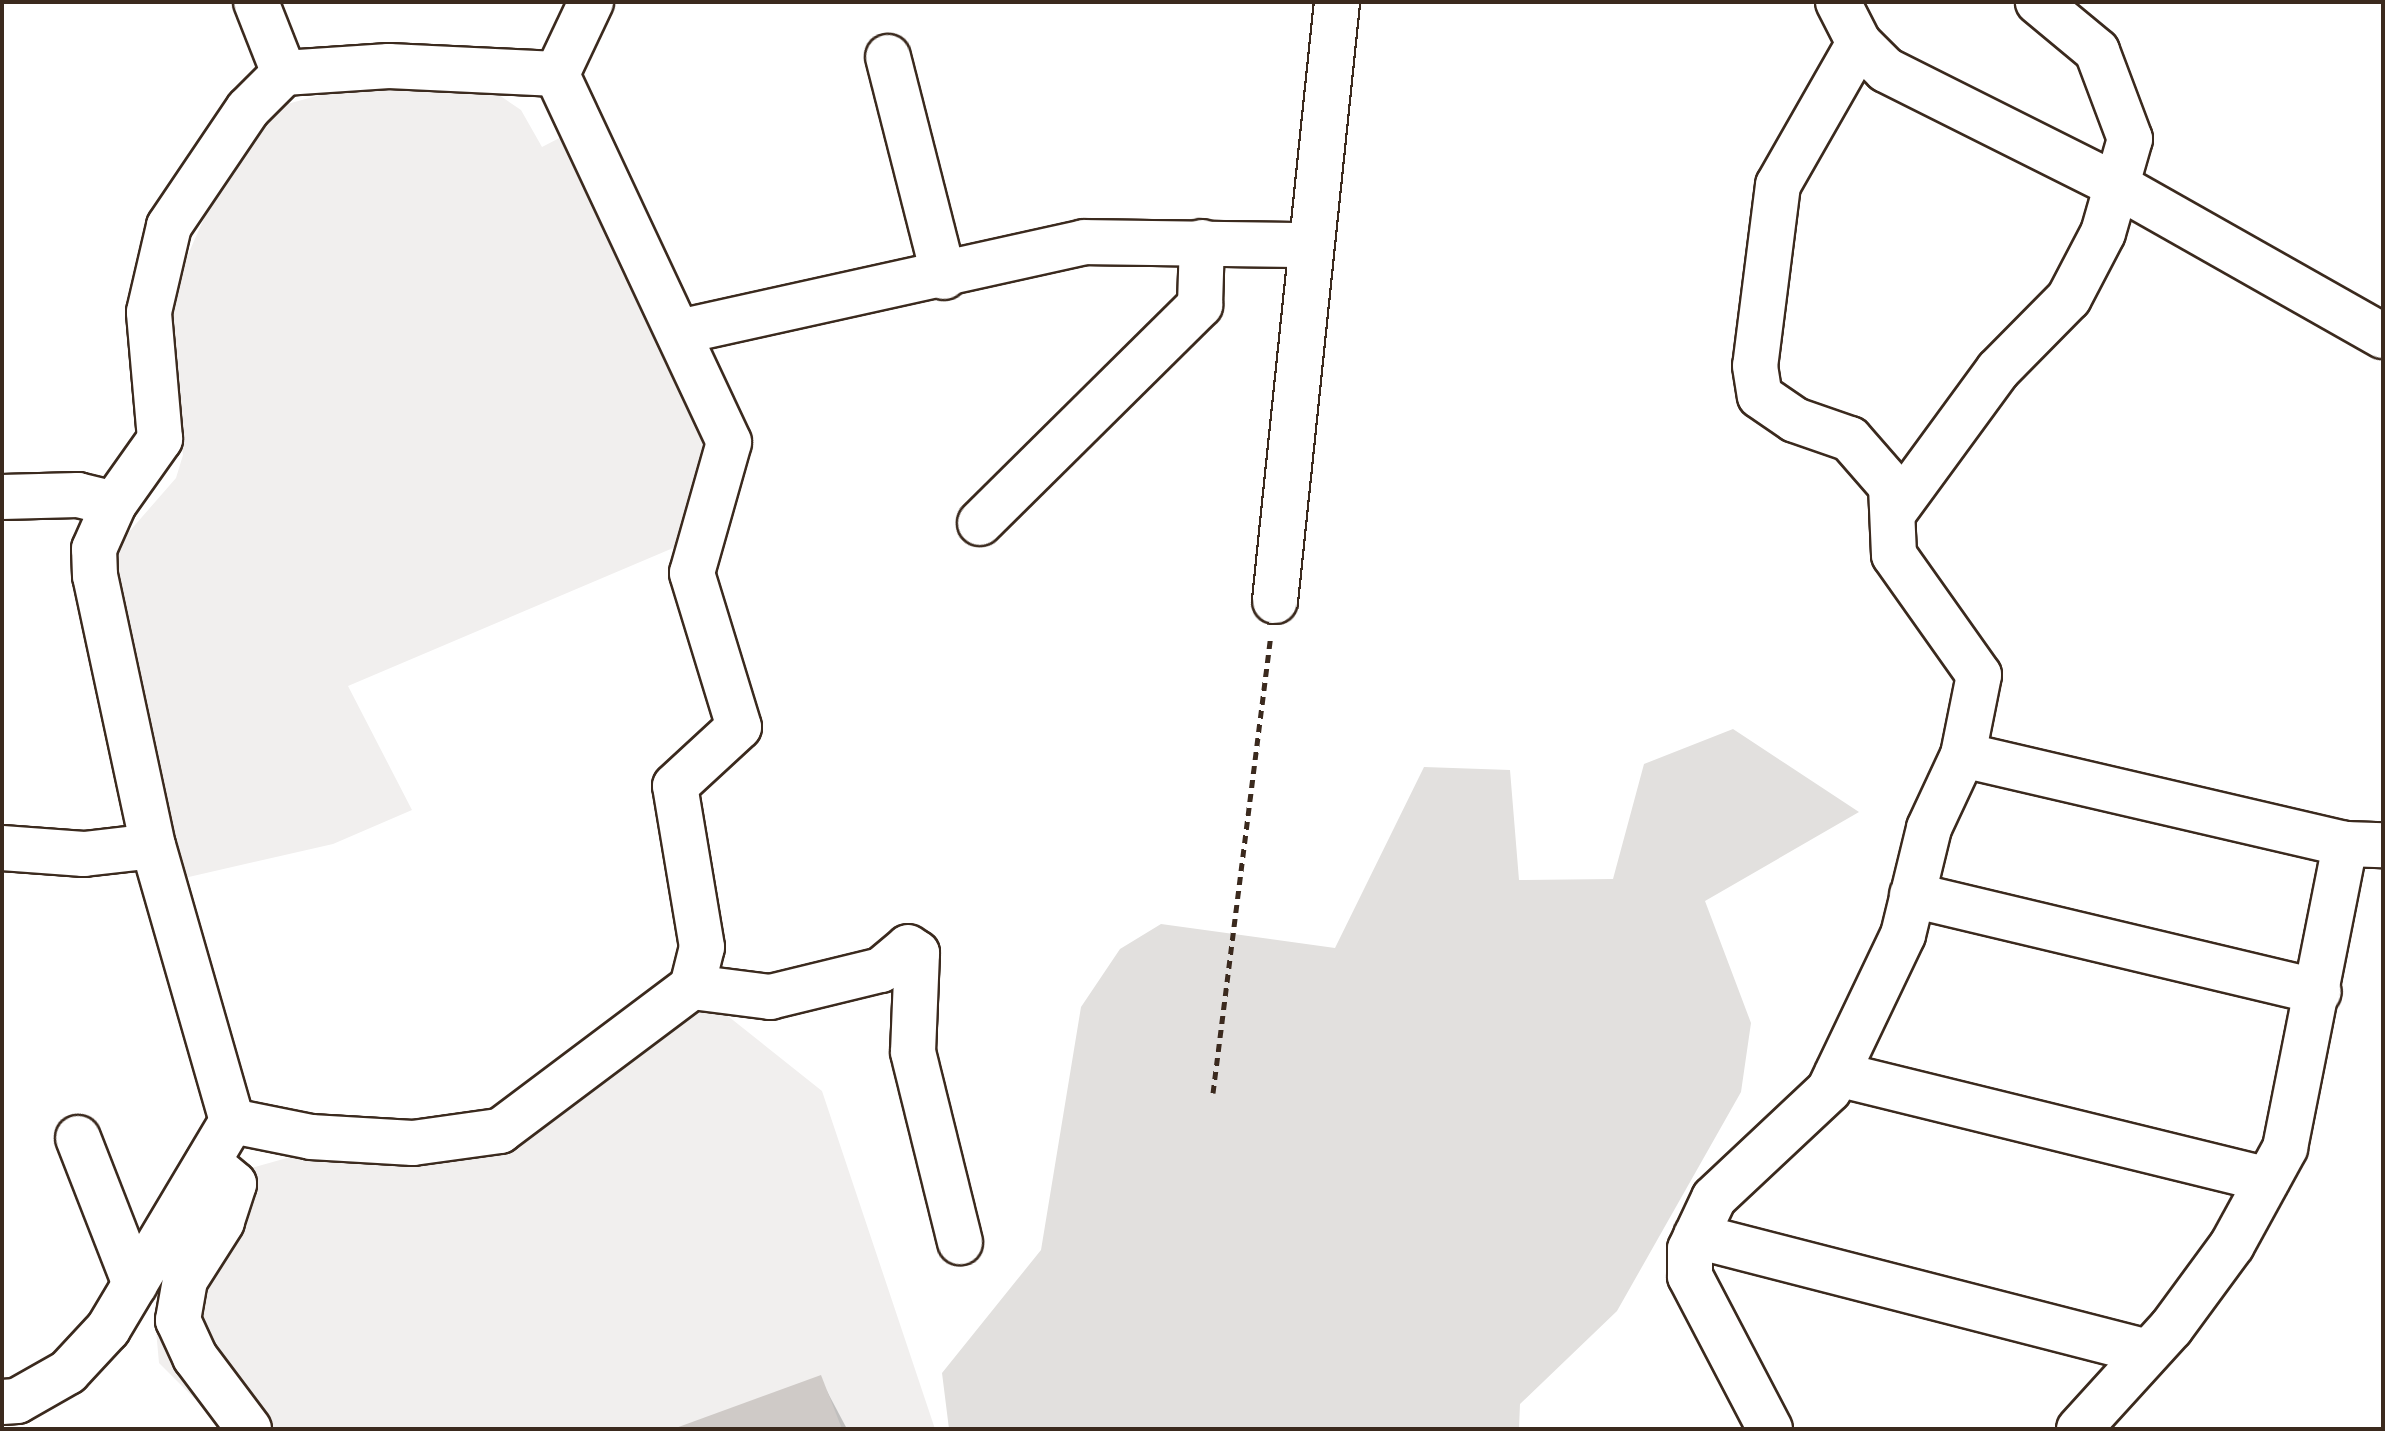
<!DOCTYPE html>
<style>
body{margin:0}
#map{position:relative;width:2385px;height:1431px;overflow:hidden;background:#fff;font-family:Mali,sans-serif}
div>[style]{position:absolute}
.built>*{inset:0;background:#f1efee}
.green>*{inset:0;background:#e2e0de}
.shadow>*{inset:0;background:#0003}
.building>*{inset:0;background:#cfcac7}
.path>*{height:5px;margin-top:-2.5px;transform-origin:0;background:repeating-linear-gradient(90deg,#3b2a1e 0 8px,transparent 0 14px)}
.roads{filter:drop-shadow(2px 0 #3b2a1e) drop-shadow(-2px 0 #3b2a1e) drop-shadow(0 2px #3b2a1e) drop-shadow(0 -2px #3b2a1e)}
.minor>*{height:44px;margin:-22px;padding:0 22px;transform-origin:22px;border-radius:22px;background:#fff}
span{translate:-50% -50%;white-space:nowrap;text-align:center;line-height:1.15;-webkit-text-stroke:7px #fff;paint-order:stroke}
.frame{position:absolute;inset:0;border:4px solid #3b2a1e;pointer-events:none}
</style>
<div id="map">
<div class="built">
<div style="clip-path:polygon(477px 80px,521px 110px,542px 147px,571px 132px,722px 434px,692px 540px,348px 686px,412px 810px,333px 844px,180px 879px,108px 556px,176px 478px,183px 455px,161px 316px,216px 191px,280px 106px,364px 83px)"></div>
<div style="clip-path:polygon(709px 1001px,822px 1091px,935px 1429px,225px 1429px,159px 1363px,155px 1319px,210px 1214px,248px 1202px,251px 1168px,344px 1142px,452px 1151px)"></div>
</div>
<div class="green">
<div style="clip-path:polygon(1733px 729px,1859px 812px,1705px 901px,1751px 1023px,1741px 1092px,1617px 1311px,1520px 1404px,1519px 1429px,949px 1429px,942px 1373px,1041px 1250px,1081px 1007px,1120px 949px,1161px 924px,1335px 948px,1424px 767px,1510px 770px,1519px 880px,1613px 879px,1644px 764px)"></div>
</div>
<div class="shadow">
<div style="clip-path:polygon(820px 1378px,847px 1429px,678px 1429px)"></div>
</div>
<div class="building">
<div style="clip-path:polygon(821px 1375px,842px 1429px,673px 1429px)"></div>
</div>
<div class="path">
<div style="left:1213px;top:1093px;width:458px;rotate:-82.8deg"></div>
</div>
<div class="roads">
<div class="minor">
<div style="left:256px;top:2px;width:76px;rotate:68.5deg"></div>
<div style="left:1838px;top:2px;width:46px;rotate:62.9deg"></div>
<div style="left:1859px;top:43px;width:38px;rotate:45deg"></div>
<div style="left:1886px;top:70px;width:257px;rotate:26.6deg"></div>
<div style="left:2116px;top:185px;width:307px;rotate:29.5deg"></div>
<div style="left:1859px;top:43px;width:163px;rotate:119.7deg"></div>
<div style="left:1778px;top:185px;width:182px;rotate:97.2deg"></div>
<div style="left:1755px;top:366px;width:30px;rotate:81deg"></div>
<div style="left:1760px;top:396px;width:42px;rotate:34.4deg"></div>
<div style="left:1795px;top:420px;width:58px;rotate:19.1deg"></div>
<div style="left:1850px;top:439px;width:62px;rotate:48.9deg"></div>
<div style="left:1891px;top:486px;width:69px;rotate:87.5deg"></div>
<div style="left:1894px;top:555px;width:147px;rotate:54.7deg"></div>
<div style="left:1979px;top:675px;width:82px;rotate:101.3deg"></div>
<div style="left:888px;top:57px;width:227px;rotate:75.7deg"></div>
<div style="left:557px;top:74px;width:80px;rotate:-64.7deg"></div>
<div style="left:679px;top:332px;width:415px;rotate:-12.5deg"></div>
<div style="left:1084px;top:242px;width:226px;rotate:0.8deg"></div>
<div style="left:2px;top:497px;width:76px;rotate:-1.5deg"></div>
<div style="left:78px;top:495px;width:37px;rotate:14deg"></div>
<div style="left:1897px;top:508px;width:171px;rotate:-53.8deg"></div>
<div style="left:1998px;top:370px;width:101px;rotate:-45.4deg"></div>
<div style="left:2069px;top:298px;width:73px;rotate:-62.4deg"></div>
<div style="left:2103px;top:233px;width:98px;rotate:-74deg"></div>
<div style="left:2130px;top:139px;width:94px;rotate:-110.6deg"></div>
<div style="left:2097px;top:51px;width:77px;rotate:-140.3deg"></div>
<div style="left:980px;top:523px;width:310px;rotate:-44.7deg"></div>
<div style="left:1200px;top:305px;width:63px;rotate:-88.2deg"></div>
<div style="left:1275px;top:601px;width:602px;rotate:-84.09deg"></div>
<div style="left:2px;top:848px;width:82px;rotate:4.2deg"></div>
<div style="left:84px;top:854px;width:69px;rotate:-6.6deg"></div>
<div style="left:1912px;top:895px;width:418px;rotate:13.4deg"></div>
<div style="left:692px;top:987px;width:79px;rotate:7.3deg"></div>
<div style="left:770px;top:997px;width:114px;rotate:-13.7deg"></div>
<div style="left:881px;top:970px;width:35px;rotate:-40deg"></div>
<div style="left:908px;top:947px;width:11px;rotate:34deg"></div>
<div style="left:917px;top:953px;width:99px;rotate:92.3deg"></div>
<div style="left:913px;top:1052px;width:196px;rotate:76.1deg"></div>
<div style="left:1837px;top:1074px;width:443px;rotate:13.8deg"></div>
<div style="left:232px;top:1121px;width:81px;rotate:11.4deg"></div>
<div style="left:311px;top:1137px;width:102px;rotate:3.4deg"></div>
<div style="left:413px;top:1143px;width:88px;rotate:-7.9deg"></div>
<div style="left:500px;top:1131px;width:240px;rotate:-36.9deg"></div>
<div style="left:692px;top:987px;width:41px;rotate:-76deg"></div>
<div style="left:702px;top:947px;width:163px;rotate:-99.5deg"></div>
<div style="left:675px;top:786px;width:87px;rotate:-42.7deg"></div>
<div style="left:739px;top:727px;width:161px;rotate:-107deg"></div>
<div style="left:692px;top:573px;width:136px;rotate:-74.2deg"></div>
<div style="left:729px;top:442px;width:406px;rotate:-115.1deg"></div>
<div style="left:78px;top:1138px;width:157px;rotate:68.7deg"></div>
<div style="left:208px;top:1162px;width:34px;rotate:40deg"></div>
<div style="left:234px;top:1184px;width:40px;rotate:108deg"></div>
<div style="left:222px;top:1222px;width:69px;rotate:122.5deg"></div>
<div style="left:185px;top:1280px;width:41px;rotate:99.9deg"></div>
<div style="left:178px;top:1320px;width:41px;rotate:65.3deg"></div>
<div style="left:195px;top:1357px;width:90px;rotate:53.1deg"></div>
<div style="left:1696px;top:1236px;width:466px;rotate:14.4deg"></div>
<div style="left:2px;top:1402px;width:15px;rotate:-4deg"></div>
<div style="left:17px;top:1401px;width:59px;rotate:-29.6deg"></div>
<div style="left:68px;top:1372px;width:59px;rotate:-47.1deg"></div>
<div style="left:108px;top:1329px;width:242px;rotate:-59.2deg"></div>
<div style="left:232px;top:1121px;width:286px;rotate:-106deg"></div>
<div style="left:153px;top:846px;width:276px;rotate:-102.1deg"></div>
<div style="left:95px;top:576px;width:27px;rotate:-92deg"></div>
<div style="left:94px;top:549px;width:49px;rotate:-66deg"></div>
<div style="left:114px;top:504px;width:80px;rotate:-54.7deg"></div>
<div style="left:160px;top:439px;width:127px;rotate:-95deg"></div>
<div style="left:149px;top:312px;width:88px;rotate:-76.9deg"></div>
<div style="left:169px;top:226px;width:141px;rotate:-56deg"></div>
<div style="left:248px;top:109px;width:51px;rotate:-45deg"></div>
<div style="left:284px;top:73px;width:105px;rotate:-3.8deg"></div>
<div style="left:389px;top:66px;width:168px;rotate:2.7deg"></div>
<div style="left:1770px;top:1429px;width:173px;rotate:-117.6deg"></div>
<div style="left:1690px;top:1276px;width:27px;rotate:-90deg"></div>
<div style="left:1690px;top:1249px;width:56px;rotate:-64.8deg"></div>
<div style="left:1714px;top:1198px;width:158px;rotate:-43.2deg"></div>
<div style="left:1829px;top:1090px;width:172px;rotate:-64.5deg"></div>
<div style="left:1903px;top:935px;width:110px;rotate:-76.3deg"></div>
<div style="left:1929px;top:828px;width:81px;rotate:-65deg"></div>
<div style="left:1963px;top:755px;width:392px;rotate:13.1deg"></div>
<div style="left:2345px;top:844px;width:38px;rotate:2deg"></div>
<div style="left:2079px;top:1429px;width:137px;rotate:-47.7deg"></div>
<div style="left:2171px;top:1328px;width:103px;rotate:-53.7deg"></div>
<div style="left:2232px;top:1245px;width:111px;rotate:-61.3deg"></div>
<div style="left:2285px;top:1148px;width:310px;rotate:-78.8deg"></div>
</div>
</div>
<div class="frame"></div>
</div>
